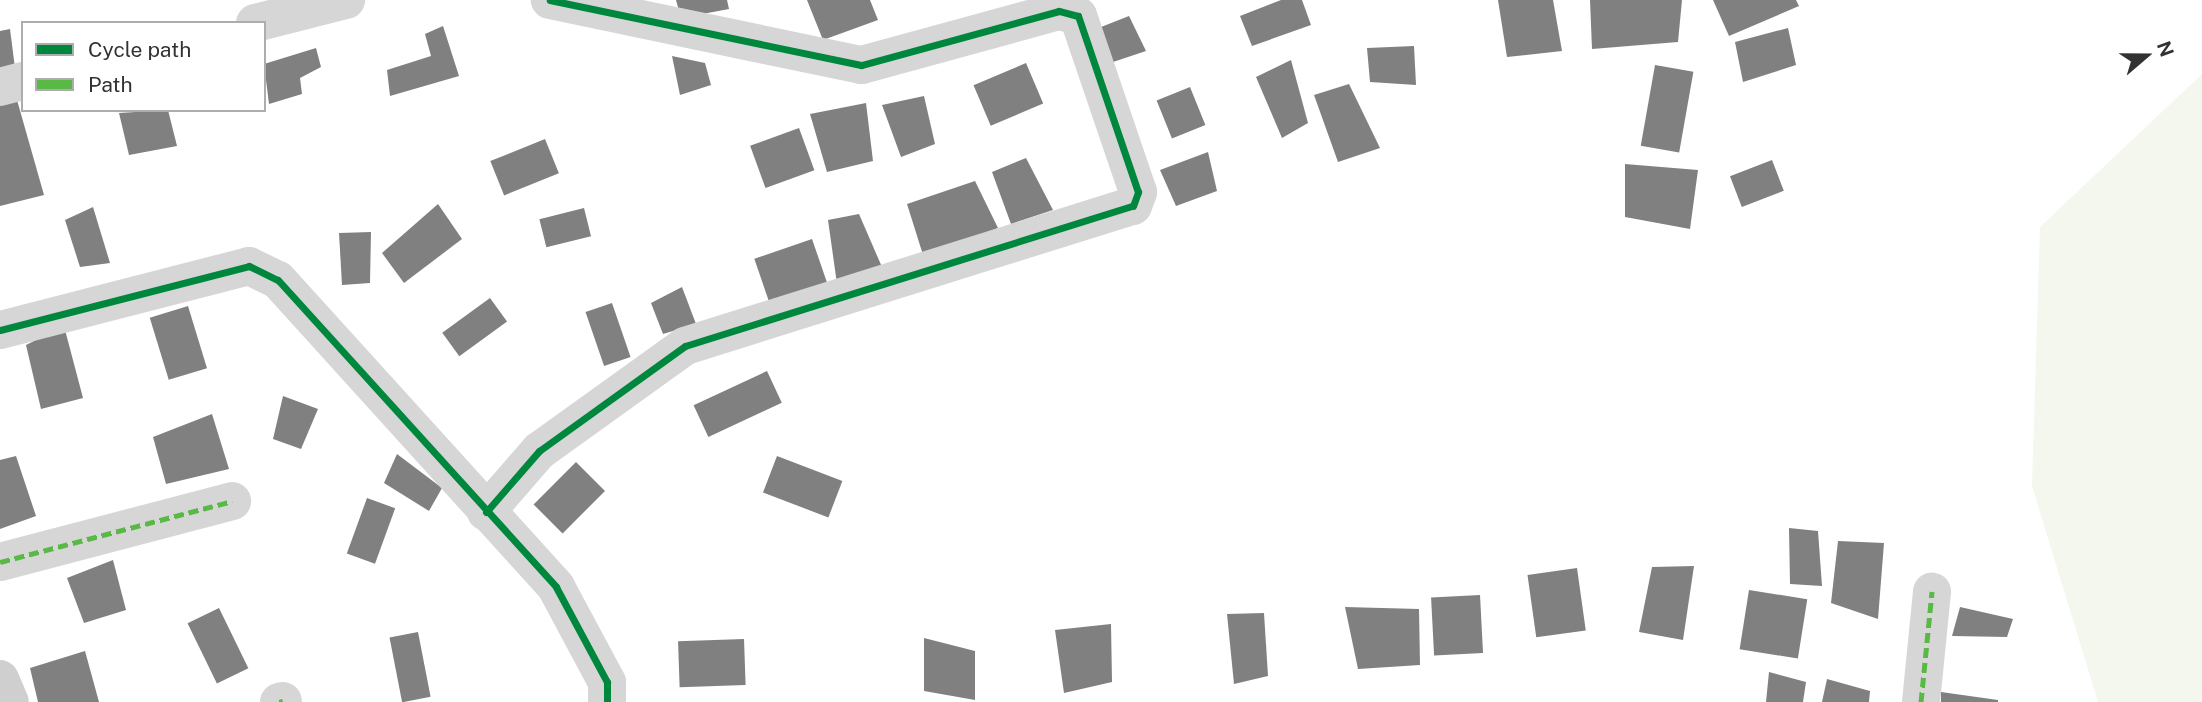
<!DOCTYPE html>
<style>
body{margin:0}
#map{position:relative;width:2202px;height:702px;overflow:hidden;background:#fff;font-family:"Public Sans",sans-serif}
div>[style]{position:absolute}
.green>*{inset:0;background:#f3f7ee}
.building>*{inset:0;background:#808080;transform-origin:0 0}
.street>*{height:38px;margin:-19px;padding:0 19px;transform-origin:19px;border-radius:19px;background:#d6d6d6}
.secondary>*{height:38px;margin:-19px;padding:0 19px;transform-origin:19px;border-radius:19px;background:#cfcfcf}
.quiet>*{height:5px;margin-top:-2.5px;transform-origin:0;background:repeating-linear-gradient(90deg,#58b947 0 10px,transparent 0 15px)}
.cycleway>*{height:7px;margin:-3.5px;padding:0 3.5px;transform-origin:3.5px;border-radius:3.5px;background:#00873e}
span{translate:-50% -50%;white-space:nowrap;text-align:center;line-height:1.15;-webkit-text-stroke:7px #fff;paint-order:stroke}
.legend{position:absolute;left:21px;top:21px;width:245px;height:91px;box-sizing:border-box;background:#fff;border:2px solid #adadad;margin:0;padding:9px 12px;list-style:none;font-size:21px;color:#323232}
.legend li{display:flex;align-items:center;gap:14px;height:35px}
.legend b{width:35px;border:2px solid #adadad}
.north{position:absolute;left:2111px;top:21px;width:70px;height:70px;-webkit-text-stroke:5px #fff;paint-order:stroke;rotate:70deg;font-size:19px;font-weight:700;line-height:28px;text-align:center;color:#323232}
.north::after{content:'';display:block;margin:auto;width:24px;height:32px;background:#323232;clip-path:polygon(50% 0,100% 100%,50% 72%,0 100%)}
</style>
<div id="map">
<div class="green">
<div style="clip-path:polygon(2202px 74px,2202px 702px,2098px 702px,2032px 486px,2040px 227px)"></div>
</div>
<div class="building">
<div style="clip-path:polygon(676px 0,727px 0,729px 9px,681px 18px)"></div>
<div style="clip-path:polygon(807px 0,870px 0,878px 20px,823px 40px)"></div>
<div style="clip-path:polygon(1281px 0,1302px 0,1311px 25px,1252px 46px,1240px 16px)"></div>
<div style="clip-path:polygon(1498px 0,1553px 0,1562px 51px,1507px 57px)"></div>
<div style="clip-path:polygon(1590px 0,1682px 0,1678px 42px,1592px 49px)"></div>
<div style="clip-path:polygon(1713px 0,1796px 0,1799px 6px,1729px 36px)"></div>
<div style="clip-path:polygon(1129px 16px,1146px 51px,1110px 63px,1096px 29px)"></div>
<div style="clip-path:polygon(443px 26px,459px 76px,390px 96px,387px 70px,431px 56px,425px 34px)"></div>
<div style="clip-path:polygon(1788px 28px,1796px 65px,1743px 82px,1735px 42px)"></div>
<div style="clip-path:polygon(10px 29px,15px 68px,0 71px,0 31px)"></div>
<div style="clip-path:polygon(1414px 46px,1416px 85px,1370px 82px,1367px 48px)"></div>
<div style="clip-path:polygon(316px 48px,321px 67px,300px 78px,302px 94px,269px 104px,264px 64px)"></div>
<div style="clip-path:polygon(672px 56px,705px 63px,711px 85px,680px 95px)"></div>
<div style="clip-path:polygon(1291px 60px,1308px 123px,1282px 138px,1256px 77px)"></div>
<div style="left:1026px;top:63px;width:44px;height:57px;rotate:67deg"></div>
<div style="left:1655px;top:65px;width:39px;height:82px;rotate:10deg"></div>
<div style="clip-path:polygon(1349px 84px,1380px 148px,1338px 162px,1314px 95px)"></div>
<div style="left:1190px;top:87px;width:41px;height:36px;rotate:68deg"></div>
<div style="clip-path:polygon(924px 96px,935px 144px,901px 157px,882px 105px)"></div>
<div style="clip-path:polygon(17px 100px,44px 195px,0 206px,0 105px)"></div>
<div style="clip-path:polygon(866px 103px,873px 161px,827px 172px,810px 114px)"></div>
<div style="clip-path:polygon(168px 110px,177px 146px,129px 155px,119px 113px)"></div>
<div style="left:799px;top:128px;width:45px;height:52px;rotate:70deg"></div>
<div style="left:545px;top:139px;width:37px;height:59px;rotate:68deg"></div>
<div style="clip-path:polygon(1208px 152px,1217px 191px,1176px 206px,1160px 170px)"></div>
<div style="clip-path:polygon(1026px 158px,1053px 210px,1011px 224px,992px 172px)"></div>
<div style="left:1772px;top:160px;width:33px;height:45px;rotate:69deg"></div>
<div style="clip-path:polygon(1625px 164px,1698px 170px,1690px 229px,1625px 217px)"></div>
<div style="clip-path:polygon(975px 181px,998px 228px,924px 258px,907px 204px)"></div>
<div style="clip-path:polygon(438px 204px,462px 239px,404px 283px,382px 253px)"></div>
<div style="clip-path:polygon(93px 207px,110px 263px,80px 267px,65px 220px)"></div>
<div style="left:584px;top:208px;width:29px;height:46px;rotate:76deg"></div>
<div style="clip-path:polygon(859px 214px,885px 274px,837px 284px,828px 220px)"></div>
<div style="clip-path:polygon(371px 232px,370px 283px,342px 285px,339px 233px)"></div>
<div style="left:812px;top:239px;width:50px;height:61px;rotate:71deg"></div>
<div style="clip-path:polygon(682px 287px,696px 324px,663px 334px,651px 303px)"></div>
<div style="left:490px;top:298px;width:29px;height:59px;rotate:54deg"></div>
<div style="left:612px;top:303px;width:57px;height:28px;rotate:71deg"></div>
<div style="left:188px;top:306px;width:65px;height:40px;rotate:73deg"></div>
<div style="clip-path:polygon(64px 326px,83px 398px,41px 409px,26px 345px)"></div>
<div style="left:767px;top:371px;width:35px;height:81px;rotate:65deg"></div>
<div style="clip-path:polygon(283px 396px,318px 409px,301px 449px,273px 439px)"></div>
<div style="clip-path:polygon(212px 414px,229px 469px,166px 484px,153px 437px)"></div>
<div style="clip-path:polygon(397px 454px,442px 488px,429px 511px,384px 483px)"></div>
<div style="clip-path:polygon(16px 456px,36px 516px,0 529px,0 460px)"></div>
<div style="left:777px;top:456px;width:70px;height:39px;rotate:21deg"></div>
<div style="left:576px;top:462px;width:41px;height:60px;rotate:45deg"></div>
<div style="left:367px;top:498px;width:30px;height:59px;rotate:20deg"></div>
<div style="clip-path:polygon(1789px 528px,1818px 531px,1822px 586px,1790px 584px)"></div>
<div style="clip-path:polygon(1838px 541px,1884px 543px,1878px 619px,1831px 603px)"></div>
<div style="clip-path:polygon(113px 560px,126px 610px,84px 623px,67px 578px)"></div>
<div style="clip-path:polygon(1694px 566px,1683px 640px,1639px 632px,1652px 567px)"></div>
<div style="left:1577px;top:568px;width:63px;height:50px;rotate:82deg"></div>
<div style="left:1749px;top:590px;width:59px;height:60px;rotate:9deg"></div>
<div style="left:1480px;top:595px;width:58px;height:49px;rotate:87deg"></div>
<div style="clip-path:polygon(1345px 607px,1419px 609px,1420px 665px,1358px 669px)"></div>
<div style="clip-path:polygon(1960px 607px,2013px 619px,2007px 637px,1952px 636px)"></div>
<div style="left:219px;top:608px;width:67px;height:35px;rotate:64deg"></div>
<div style="clip-path:polygon(1264px 613px,1268px 676px,1234px 684px,1227px 614px)"></div>
<div style="clip-path:polygon(1111px 624px,1112px 682px,1064px 693px,1055px 630px)"></div>
<div style="left:418px;top:632px;width:66px;height:29px;rotate:79deg"></div>
<div style="clip-path:polygon(924px 638px,975px 651px,975px 700px,924px 691px)"></div>
<div style="left:744px;top:639px;width:46px;height:66px;rotate:88deg"></div>
<div style="clip-path:polygon(85px 651px,99px 702px,38px 702px,30px 668px)"></div>
<div style="clip-path:polygon(1769px 672px,1806px 682px,1803px 702px,1766px 702px)"></div>
<div style="clip-path:polygon(1827px 679px,1870px 691px,1869px 702px,1822px 702px)"></div>
<div style="clip-path:polygon(1941px 692px,1998px 700px,1998px 702px,1941px 702px)"></div>
</div>
<div class="street">
<div style="left:255px;top:23px;width:94px;rotate:-14.2deg"></div>
<div style="left:0;top:87px;width:24px;rotate:-15deg"></div>
<div style="left:0;top:330px;width:257px;rotate:-14.4deg"></div>
<div style="left:249px;top:266px;width:32px;rotate:26deg"></div>
<div style="left:278px;top:280px;width:414px;rotate:47.8deg"></div>
<div style="left:556px;top:587px;width:108px;rotate:61.8deg"></div>
<div style="left:607px;top:682px;width:20px;rotate:90deg"></div>
<div style="left:486px;top:512px;width:81px;rotate:-49deg"></div>
<div style="left:539px;top:451px;width:180px;rotate:-35.7deg"></div>
<div style="left:685px;top:346px;width:469px;rotate:-17.4deg"></div>
<div style="left:1133px;top:206px;width:15px;rotate:-70deg"></div>
<div style="left:1138px;top:192px;width:186px;rotate:-108.8deg"></div>
<div style="left:1078px;top:16px;width:20px;rotate:-165deg"></div>
<div style="left:1059px;top:11px;width:205px;rotate:164.7deg"></div>
<div style="left:861px;top:65px;width:318px;rotate:-168.2deg"></div>
<div style="left:0;top:562px;width:240px;rotate:-14.7deg"></div>
<div style="left:279px;top:702px;width:4px;rotate:-14deg"></div>
<div style="left:1921px;top:702px;width:111px;rotate:-84.3deg"></div>
</div>
<div class="secondary">
<div style="left:0;top:679px;width:25px;rotate:67deg"></div>
</div>
<div class="quiet">
<div style="left:0;top:562px;width:240px;rotate:-14.7deg"></div>
<div style="left:279px;top:702px;width:4px;rotate:-14deg"></div>
<div style="left:1921px;top:702px;width:111px;rotate:-84.3deg"></div>
</div>
<div class="cycleway">
<div style="left:0;top:330px;width:257px;rotate:-14.4deg"></div>
<div style="left:249px;top:266px;width:32px;rotate:26deg"></div>
<div style="left:278px;top:280px;width:414px;rotate:47.8deg"></div>
<div style="left:556px;top:587px;width:108px;rotate:61.8deg"></div>
<div style="left:607px;top:682px;width:20px;rotate:90deg"></div>
<div style="left:486px;top:512px;width:81px;rotate:-49deg"></div>
<div style="left:539px;top:451px;width:180px;rotate:-35.7deg"></div>
<div style="left:685px;top:346px;width:469px;rotate:-17.4deg"></div>
<div style="left:1133px;top:206px;width:15px;rotate:-70deg"></div>
<div style="left:1138px;top:192px;width:186px;rotate:-108.8deg"></div>
<div style="left:1078px;top:16px;width:20px;rotate:-165deg"></div>
<div style="left:1059px;top:11px;width:205px;rotate:164.7deg"></div>
<div style="left:861px;top:65px;width:318px;rotate:-168.2deg"></div>
</div>
<ul class="legend">
<li><b style="height:9px;background:#00873e"></b>Cycle path</li>
<li><b style="height:9px;background:#58b947"></b>Path</li>
</ul>
<div class="north">N</div>
</div>
